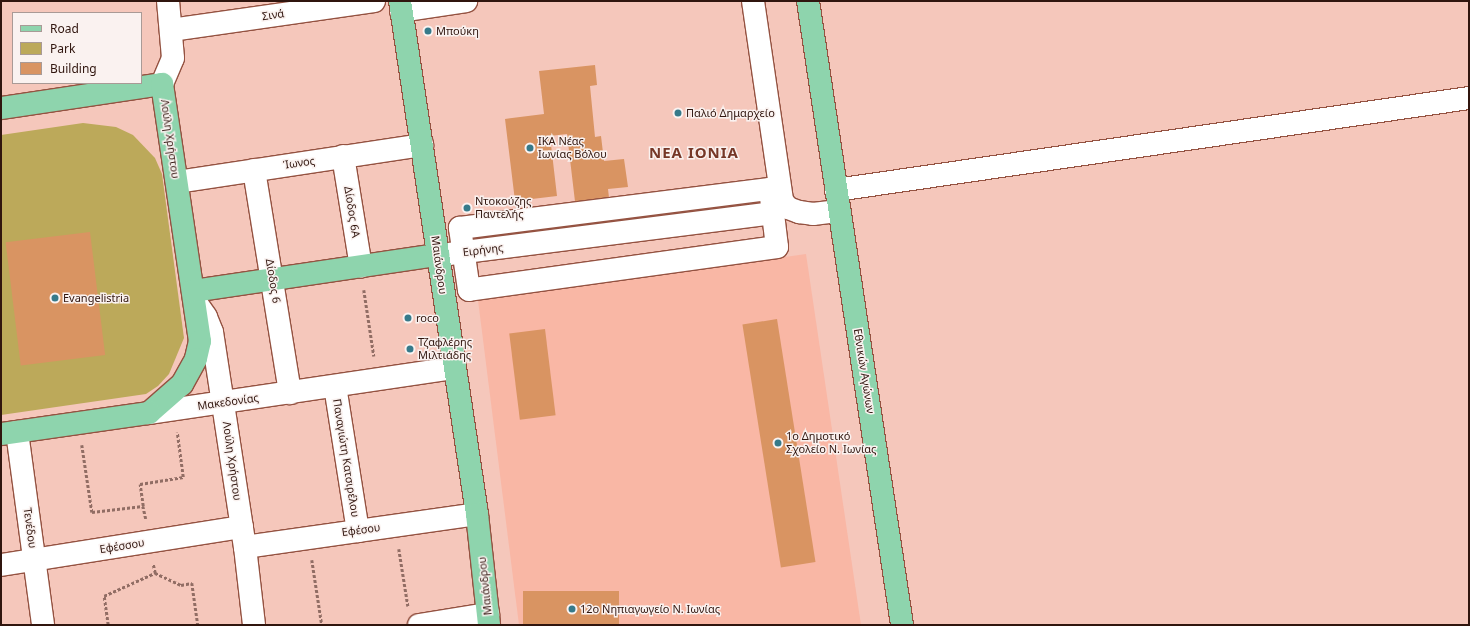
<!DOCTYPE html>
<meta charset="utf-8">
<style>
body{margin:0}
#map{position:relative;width:1470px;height:626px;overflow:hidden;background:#f5c7bb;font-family:"Noto Sans",sans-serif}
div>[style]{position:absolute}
.built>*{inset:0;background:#f9b7a5}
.green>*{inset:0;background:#bca95a}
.building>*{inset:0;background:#d99462;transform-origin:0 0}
.path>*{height:2.5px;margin-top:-1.25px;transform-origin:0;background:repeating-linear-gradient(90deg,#916d64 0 3px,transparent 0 5px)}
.roads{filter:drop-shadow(1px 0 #945241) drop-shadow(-1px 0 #945241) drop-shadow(0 1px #945241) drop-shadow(0 -1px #945241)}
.minor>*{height:22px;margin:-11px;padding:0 11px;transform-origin:11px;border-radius:11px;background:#fff}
.major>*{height:22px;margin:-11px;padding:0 11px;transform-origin:11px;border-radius:11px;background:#8ed4ad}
.dots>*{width:11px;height:11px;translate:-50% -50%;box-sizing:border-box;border:2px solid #faf2f0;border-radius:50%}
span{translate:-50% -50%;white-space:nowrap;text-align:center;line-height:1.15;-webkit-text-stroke:3px #faf2f0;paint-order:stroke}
.street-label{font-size:11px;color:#30150e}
.poi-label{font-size:11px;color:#30150e}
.left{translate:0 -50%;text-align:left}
.district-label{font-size:15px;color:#763727;font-weight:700;letter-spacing:1px}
.frame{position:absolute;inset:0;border:2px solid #30150e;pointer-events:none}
.legend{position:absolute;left:12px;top:12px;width:130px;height:72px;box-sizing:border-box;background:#faf2f0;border:1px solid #a99a96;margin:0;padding:5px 7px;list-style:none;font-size:12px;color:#30150e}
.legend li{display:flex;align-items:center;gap:8px;height:20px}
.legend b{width:20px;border:1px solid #a99a96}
</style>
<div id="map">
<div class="built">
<div style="clip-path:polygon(806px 254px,861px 625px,519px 625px,478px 300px)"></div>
</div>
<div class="green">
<div style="clip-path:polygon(83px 123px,116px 127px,133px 135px,155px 158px,162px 174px,184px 338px,169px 374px,158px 386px,146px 394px,1px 415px,1px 135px)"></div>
</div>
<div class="building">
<div style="clip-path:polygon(595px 65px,597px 85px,590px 86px,595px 137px,601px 136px,604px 161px,624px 159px,628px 187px,608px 189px,610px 206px,576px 210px,567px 134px,550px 136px,557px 196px,515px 201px,505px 119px,544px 114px,539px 71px)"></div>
<div style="left:90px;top:232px;width:124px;height:85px;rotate:83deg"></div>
<div style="left:777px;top:319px;width:246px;height:35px;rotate:81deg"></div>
<div style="left:545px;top:329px;width:87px;height:36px;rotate:83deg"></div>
<div style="left:619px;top:591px;width:34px;height:96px;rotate:90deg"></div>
</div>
<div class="path">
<div style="left:364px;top:290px;width:67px;rotate:81.4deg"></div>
<div style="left:82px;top:445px;width:68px;rotate:81.5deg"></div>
<div style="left:92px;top:512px;width:51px;rotate:-6.7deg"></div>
<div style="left:143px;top:506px;width:13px;rotate:77deg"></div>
<div style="left:143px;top:506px;width:22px;rotate:-98deg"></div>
<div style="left:140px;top:484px;width:44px;rotate:-9.2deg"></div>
<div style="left:183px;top:477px;width:45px;rotate:-97.6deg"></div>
<div style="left:399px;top:549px;width:58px;rotate:81deg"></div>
<div style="left:312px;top:560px;width:66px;rotate:81.3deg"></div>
<div style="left:155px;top:573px;width:29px;rotate:25deg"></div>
<div style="left:181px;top:585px;width:11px;rotate:-10deg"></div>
<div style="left:192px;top:583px;width:42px;rotate:81.9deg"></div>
<div style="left:108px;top:625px;width:29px;rotate:-98deg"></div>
<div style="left:104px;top:596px;width:56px;rotate:-24.3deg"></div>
<div style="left:155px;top:573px;width:9px;rotate:-103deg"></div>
</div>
<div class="roads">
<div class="minor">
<div style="left:753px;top:1px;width:202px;rotate:81.7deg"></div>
<div style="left:782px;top:201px;width:9px;rotate:49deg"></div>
<div style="left:788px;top:208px;width:12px;rotate:20deg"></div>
<div style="left:799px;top:212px;width:14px;rotate:8deg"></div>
<div style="left:813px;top:214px;width:26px;rotate:-7deg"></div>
<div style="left:401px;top:11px;width:66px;rotate:-8.7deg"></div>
<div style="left:171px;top:30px;width:205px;rotate:-8.1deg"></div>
<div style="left:162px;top:84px;width:28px;rotate:-67deg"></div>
<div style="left:173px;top:58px;width:57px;rotate:-95deg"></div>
<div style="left:343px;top:156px;width:112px;rotate:80.8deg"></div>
<div style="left:254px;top:170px;width:226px;rotate:80.8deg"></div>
<div style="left:177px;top:182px;width:248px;rotate:-8.6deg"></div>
<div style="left:770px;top:189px;width:58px;rotate:83.1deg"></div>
<div style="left:777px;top:247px;width:311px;rotate:172.1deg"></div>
<div style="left:469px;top:290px;width:63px;rotate:-98.3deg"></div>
<div style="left:460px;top:228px;width:312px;rotate:-7.2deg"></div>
<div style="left:836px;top:190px;width:640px;rotate:-8.27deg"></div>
<div style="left:449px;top:254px;width:327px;rotate:-7.2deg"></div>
<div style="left:195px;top:301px;width:19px;rotate:55deg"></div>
<div style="left:206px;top:317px;width:16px;rotate:68deg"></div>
<div style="left:212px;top:332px;width:218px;rotate:81.3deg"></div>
<div style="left:245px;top:547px;width:79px;rotate:83.4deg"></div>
<div style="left:335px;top:386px;width:147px;rotate:81deg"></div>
<div style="left:149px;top:413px;width:308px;rotate:-8.4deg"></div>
<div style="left:17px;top:432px;width:195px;rotate:82.3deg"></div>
<div style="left:245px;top:547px;width:234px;rotate:-8.1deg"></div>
<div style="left:1px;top:565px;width:244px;rotate:-9deg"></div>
<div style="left:419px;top:625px;width:70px;rotate:-9.1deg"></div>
</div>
<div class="major">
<div style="left:400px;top:1px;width:519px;rotate:81.46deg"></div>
<div style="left:477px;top:514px;width:112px;rotate:83.8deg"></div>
<div style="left:808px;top:1px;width:631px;rotate:81.43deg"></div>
<div style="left:1px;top:108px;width:163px;rotate:-8.5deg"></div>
<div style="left:162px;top:84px;width:260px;rotate:81.6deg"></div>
<div style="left:200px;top:341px;width:18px;rotate:103deg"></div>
<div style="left:196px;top:359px;width:29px;rotate:119deg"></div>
<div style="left:182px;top:384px;width:44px;rotate:138.7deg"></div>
<div style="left:149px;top:413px;width:149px;rotate:171.9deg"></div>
<div style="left:193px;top:291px;width:248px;rotate:-8.4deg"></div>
</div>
</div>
<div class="dots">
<div style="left:428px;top:31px;background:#367a8a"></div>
<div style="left:678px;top:113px;background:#367a8a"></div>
<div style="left:530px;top:148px;background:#367a8a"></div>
<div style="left:467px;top:208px;background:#367a8a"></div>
<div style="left:55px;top:298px;background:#367a8a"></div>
<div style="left:408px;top:318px;background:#367a8a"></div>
<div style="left:410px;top:349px;background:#367a8a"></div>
<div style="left:778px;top:443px;background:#367a8a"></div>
<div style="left:572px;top:609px;background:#367a8a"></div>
</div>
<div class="street-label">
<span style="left:273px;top:15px;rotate:-8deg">Σινά</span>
<span style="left:170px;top:139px;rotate:82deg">Λούλη Χρήστου</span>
<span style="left:299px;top:163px;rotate:-8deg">Ίωνος</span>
<span style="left:352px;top:212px;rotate:81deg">Δίοδος 6Α</span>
<span style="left:483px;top:250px;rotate:-7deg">Ειρήνης</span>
<span style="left:439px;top:265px;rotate:82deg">Μαιάνδρου</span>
<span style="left:273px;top:281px;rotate:81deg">Δίοδος 6</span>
<span style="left:864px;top:371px;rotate:81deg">Εθνικών Αγώνων</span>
<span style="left:228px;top:402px;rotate:-8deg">Μακεδονίας</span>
<span style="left:346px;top:458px;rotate:81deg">Παναγιώτη Κατσιρέλου</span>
<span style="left:232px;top:461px;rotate:82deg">Λούλη Χρήστου</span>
<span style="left:30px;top:528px;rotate:82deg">Τενέδου</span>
<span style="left:361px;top:530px;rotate:-8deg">Εφέσου</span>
<span style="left:122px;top:546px;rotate:-9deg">Εφέσσου</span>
<span style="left:485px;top:586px;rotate:-96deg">Μαιάνδρου</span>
</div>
<div class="poi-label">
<span class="left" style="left:436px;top:31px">Μπούκη</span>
<span class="left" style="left:686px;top:113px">Παλιό Δημαρχείο</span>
<span class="left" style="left:538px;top:148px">ΙΚΑ Νέας<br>Ιωνίας Βόλου</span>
<span class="left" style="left:475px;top:208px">Ντοκούζης<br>Παντελής</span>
<span class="left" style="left:63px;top:298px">Evangelistria</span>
<span class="left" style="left:416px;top:318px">roco</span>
<span class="left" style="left:418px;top:349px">Τζαφλέρης<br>Μιλτιάδης</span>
<span class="left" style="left:786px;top:443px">1ο Δημοτικό<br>Σχολείο Ν. Ιωνίας</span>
<span class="left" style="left:580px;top:609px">12ο Νηπιαγωγείο Ν. Ιωνίας</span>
</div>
<div class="district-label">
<span style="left:694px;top:153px">NEA IONIA</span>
</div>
<div class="frame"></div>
<ul class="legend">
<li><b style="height:5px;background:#8ed4ad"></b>Road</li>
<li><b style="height:11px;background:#bca95a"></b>Park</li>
<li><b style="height:11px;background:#d99462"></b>Building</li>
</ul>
</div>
